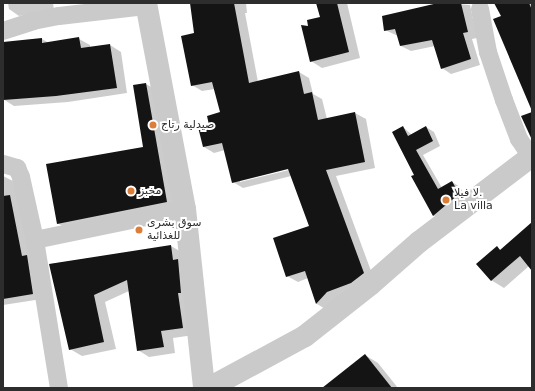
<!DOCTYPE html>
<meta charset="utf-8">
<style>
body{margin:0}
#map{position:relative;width:535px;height:391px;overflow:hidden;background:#fff;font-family:"DejaVu Sans",Vazirmatn,sans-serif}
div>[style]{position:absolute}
.shadow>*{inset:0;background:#0003}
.building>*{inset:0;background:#141414}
.minor>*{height:18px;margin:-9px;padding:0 9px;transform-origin:9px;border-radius:9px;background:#cacaca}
.tertiary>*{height:22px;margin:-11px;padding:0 11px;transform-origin:11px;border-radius:11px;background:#cacaca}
.dots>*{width:11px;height:11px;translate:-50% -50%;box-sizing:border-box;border:2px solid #fff;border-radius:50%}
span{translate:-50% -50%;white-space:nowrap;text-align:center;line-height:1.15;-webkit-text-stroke:4px #fff;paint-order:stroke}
.poi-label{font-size:11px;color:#2d2d2d}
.left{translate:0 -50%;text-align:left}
.frame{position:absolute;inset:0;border:4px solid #2d2d2d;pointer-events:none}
</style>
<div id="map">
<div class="shadow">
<div style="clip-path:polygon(8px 3px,53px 3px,54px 10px,19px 16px,9px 9px)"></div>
<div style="clip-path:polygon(evenodd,191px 3px,246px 3px,247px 13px,245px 13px,258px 82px,299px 72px,309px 78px,313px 94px,322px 99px,327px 119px,355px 113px,366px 119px,375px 168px,336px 176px,374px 279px,327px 310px,317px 304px,308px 278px,298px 282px,287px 276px,310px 227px,291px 176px,243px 188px,233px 182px,225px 150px,214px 153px,204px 147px,210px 125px,221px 113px,215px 89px,202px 91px,192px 85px,195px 34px,191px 3px,292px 167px,293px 169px,240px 182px,240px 180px,292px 167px)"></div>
<div style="clip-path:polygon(318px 3px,347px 3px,360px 58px,322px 68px,311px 61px,310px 27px,321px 18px)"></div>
<div style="clip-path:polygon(444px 3px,470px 5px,477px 38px,472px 39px,480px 65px,451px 74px,442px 68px,435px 46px,411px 51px,401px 46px,398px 36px,385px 30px)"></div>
<div style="clip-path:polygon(495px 3px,532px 3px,532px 108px,502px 16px)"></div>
<div style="clip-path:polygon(42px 39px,49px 43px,79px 39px,90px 45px,90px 48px,110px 45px,121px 52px,127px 93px,68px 102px,14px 106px,3px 99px,3px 43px)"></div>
<div style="clip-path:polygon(146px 84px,160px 92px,180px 210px,71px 231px,57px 223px,145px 148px)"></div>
<div style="clip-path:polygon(403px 127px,412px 135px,426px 127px,434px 132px,440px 146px,423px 155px,442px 188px,452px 182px,460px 187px,467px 199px,441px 220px,433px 215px,415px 175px)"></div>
<div style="clip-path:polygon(3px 176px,19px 184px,42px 299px,3px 305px)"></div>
<div style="clip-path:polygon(532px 223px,532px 269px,529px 266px,504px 288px,491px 280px,497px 248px,501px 250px)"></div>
<div style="clip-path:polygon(171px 246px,183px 253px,194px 335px,173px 338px,175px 353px,149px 357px,138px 350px,129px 291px,105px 302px,116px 349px,82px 356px,70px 349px,51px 264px)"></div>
<div style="clip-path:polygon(365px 355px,378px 363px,398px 388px,329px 388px)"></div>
</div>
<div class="building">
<div style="clip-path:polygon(190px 3px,234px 3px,249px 83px,299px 71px,304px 94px,312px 92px,318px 120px,355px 112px,365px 162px,326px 170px,364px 273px,351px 283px,327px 292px,316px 304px,305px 271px,286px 277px,273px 238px,309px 226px,288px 169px,232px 183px,222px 143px,203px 147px,198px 127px,209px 125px,207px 116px,220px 112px,212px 82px,191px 86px,181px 36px,194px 33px)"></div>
<div style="clip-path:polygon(316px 3px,337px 3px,349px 52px,310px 62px,301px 25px,308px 26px,307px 20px,320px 17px)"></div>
<div style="clip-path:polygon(438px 3px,461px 3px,468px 32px,463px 33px,471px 59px,441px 69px,432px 40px,400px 46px,395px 29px,384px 31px,382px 16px)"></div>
<div style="clip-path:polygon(494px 3px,529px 3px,532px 10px,532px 111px,493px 19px,501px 16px)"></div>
<div style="clip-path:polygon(79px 37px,81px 48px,110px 44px,117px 88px,56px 96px,3px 100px,3px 42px,42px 38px,42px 43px)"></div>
<div style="clip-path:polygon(146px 83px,167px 202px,57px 224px,46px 164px,143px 147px,133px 85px)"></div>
<div style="clip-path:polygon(532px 112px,532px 140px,521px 116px)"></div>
<div style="clip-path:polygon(403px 126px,408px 136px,426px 126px,433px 141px,416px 150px,438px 189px,452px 181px,459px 194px,433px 216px,411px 176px,414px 175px,392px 132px)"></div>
<div style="clip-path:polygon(10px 195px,22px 256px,27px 255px,33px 294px,3px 299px,3px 196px)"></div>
<div style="clip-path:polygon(532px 222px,532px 271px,520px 256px,491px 281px,476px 264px,497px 246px,500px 250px)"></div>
<div style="clip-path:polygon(171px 245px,173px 260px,178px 259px,181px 293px,178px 293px,183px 328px,161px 331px,164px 347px,137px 351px,127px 280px,94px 295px,104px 342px,69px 350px,49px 264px)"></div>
<div style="clip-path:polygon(365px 354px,392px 388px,322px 388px)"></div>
</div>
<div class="minor">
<div style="left:480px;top:9px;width:44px;rotate:79.5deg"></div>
<div style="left:488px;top:52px;width:51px;rotate:71.6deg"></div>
<div style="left:504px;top:100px;width:42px;rotate:69deg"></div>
<div style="left:519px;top:139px;width:22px;rotate:56deg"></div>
<div style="left:3px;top:31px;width:32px;rotate:-18deg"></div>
<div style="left:33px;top:21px;width:26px;rotate:-11deg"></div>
<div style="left:59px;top:16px;width:89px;rotate:-6.5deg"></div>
<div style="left:3px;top:164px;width:15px;rotate:16deg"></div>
<div style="left:17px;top:168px;width:10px;rotate:66deg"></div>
<div style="left:21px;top:177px;width:65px;rotate:77.5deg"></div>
<div style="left:35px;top:240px;width:150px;rotate:80.8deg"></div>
<div style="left:35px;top:240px;width:153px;rotate:-11.7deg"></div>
</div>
<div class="tertiary">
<div style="left:146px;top:3px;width:210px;rotate:79.3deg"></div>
<div style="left:185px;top:209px;width:180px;rotate:83.9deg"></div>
<div style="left:209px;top:388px;width:109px;rotate:-28.4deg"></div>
<div style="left:305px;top:336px;width:84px;rotate:-38.2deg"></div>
<div style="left:371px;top:284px;width:64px;rotate:-41.2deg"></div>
<div style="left:419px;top:242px;width:142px;rotate:-37.3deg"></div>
</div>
<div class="dots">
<div style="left:153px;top:125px;background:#dc7d38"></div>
<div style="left:131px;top:191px;background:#dc7d38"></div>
<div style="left:446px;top:200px;background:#dc7d38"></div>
<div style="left:139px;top:230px;background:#dc7d38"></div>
</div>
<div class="poi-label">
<span class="left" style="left:161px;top:125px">صيدلية رتاج</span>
<span class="left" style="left:139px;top:191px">مخبز</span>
<span class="left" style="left:454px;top:200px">لا فيلا.<br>La villa</span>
<span class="left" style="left:147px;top:230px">سوق بشرى<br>للغذائية</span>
</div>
<div class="frame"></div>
</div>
